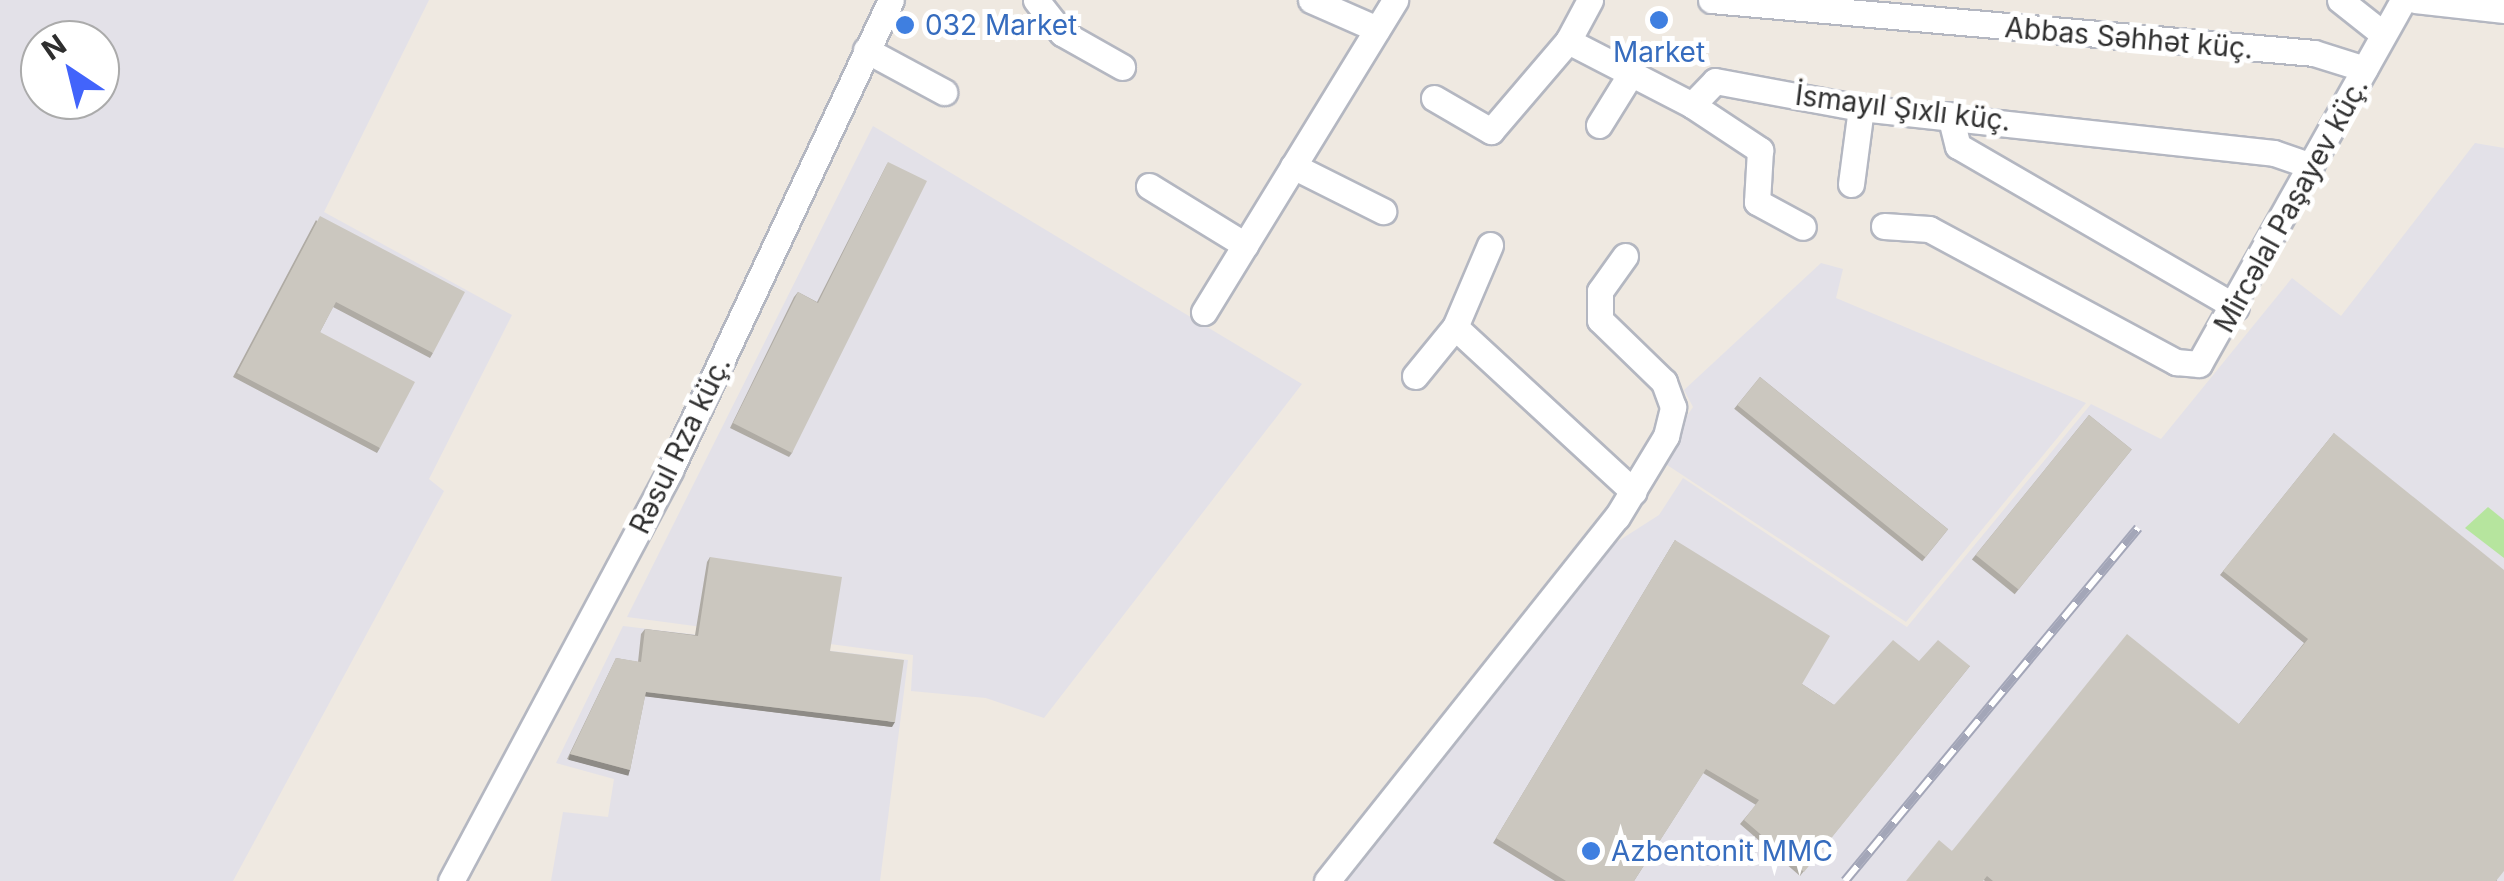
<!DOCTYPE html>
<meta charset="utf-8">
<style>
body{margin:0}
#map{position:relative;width:2504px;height:881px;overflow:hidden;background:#efe9e1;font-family:Inter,sans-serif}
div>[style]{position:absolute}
.industrial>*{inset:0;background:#e3e1e8}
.green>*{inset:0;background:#b6e59e}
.roads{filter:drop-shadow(2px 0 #b4b7c1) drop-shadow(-2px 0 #b4b7c1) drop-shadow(0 2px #b4b7c1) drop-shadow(0 -2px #b4b7c1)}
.minor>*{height:25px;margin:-12.5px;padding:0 12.5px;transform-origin:12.5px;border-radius:12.5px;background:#fff}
.rail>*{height:10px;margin-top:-5px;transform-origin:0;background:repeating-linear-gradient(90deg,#fff 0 19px,#a3a6b8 0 38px);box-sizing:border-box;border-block:2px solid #a3a6b8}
.wall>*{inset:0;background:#afaba4;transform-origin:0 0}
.shaded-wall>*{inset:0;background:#8e8b86;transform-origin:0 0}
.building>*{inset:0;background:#cbc7bf;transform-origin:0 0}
.dots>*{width:28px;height:28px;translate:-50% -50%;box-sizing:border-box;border:5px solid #fff;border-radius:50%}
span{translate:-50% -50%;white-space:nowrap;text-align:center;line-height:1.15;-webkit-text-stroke:10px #fff;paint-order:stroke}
.shop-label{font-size:28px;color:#366cbe}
.left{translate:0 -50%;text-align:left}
.street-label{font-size:28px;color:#2e2e2e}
.north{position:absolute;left:20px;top:20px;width:100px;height:100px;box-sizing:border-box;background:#fff;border:2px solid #ababab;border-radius:50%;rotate:325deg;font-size:28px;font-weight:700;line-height:40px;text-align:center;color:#2e2e2e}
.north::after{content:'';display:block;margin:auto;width:35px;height:45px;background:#4264fb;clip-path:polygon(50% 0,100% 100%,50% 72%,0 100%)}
</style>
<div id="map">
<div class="industrial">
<div style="clip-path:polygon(evenodd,0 0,429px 0,324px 212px,512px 315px,429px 479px,444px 491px,233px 881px,0 881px,0 0,40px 40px,100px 40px,100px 100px,40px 100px,40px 40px)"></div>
<div style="clip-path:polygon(873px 126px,1302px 384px,1044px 718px,986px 698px,911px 691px,913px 655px,627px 617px)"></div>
<div style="clip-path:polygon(2475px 143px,2504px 148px,2504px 881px,1339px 881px,1609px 547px,1659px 515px,1683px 478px,1907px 627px,2091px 404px,2161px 439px,2292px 278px,2341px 316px)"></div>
<div style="clip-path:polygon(1821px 263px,1843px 269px,1836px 298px,2086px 403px,1906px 622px,1658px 459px,1693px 407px,1684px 390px)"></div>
<div style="clip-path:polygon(623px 626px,908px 660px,880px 881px,551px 881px,563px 812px,608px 817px,614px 779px,556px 763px)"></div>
</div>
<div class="green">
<div style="clip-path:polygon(2488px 507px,2504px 520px,2504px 558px,2465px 528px)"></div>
</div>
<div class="roads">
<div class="minor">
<div style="left:1036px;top:0;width:42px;rotate:51.8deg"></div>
<div style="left:1062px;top:33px;width:69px;rotate:29.5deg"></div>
<div style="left:1311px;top:0;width:72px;rotate:23.7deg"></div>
<div style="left:1590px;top:0;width:47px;rotate:118.2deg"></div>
<div style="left:1568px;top:41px;width:140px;rotate:27.3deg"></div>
<div style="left:1692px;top:105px;width:33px;rotate:-46deg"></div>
<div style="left:1715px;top:81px;width:148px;rotate:10.5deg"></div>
<div style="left:1861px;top:108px;width:415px;rotate:6.2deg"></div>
<div style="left:2274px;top:153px;width:39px;rotate:19deg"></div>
<div style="left:1711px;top:0;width:605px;rotate:5.02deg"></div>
<div style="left:2314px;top:53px;width:53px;rotate:17.4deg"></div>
<div style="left:2340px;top:0;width:55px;rotate:38.3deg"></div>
<div style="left:2415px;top:0;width:90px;rotate:6.4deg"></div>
<div style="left:866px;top:50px;width:89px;rotate:28.3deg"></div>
<div style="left:1434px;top:98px;width:66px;rotate:30.1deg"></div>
<div style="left:1491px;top:131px;width:118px;rotate:-49.5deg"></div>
<div style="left:1692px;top:105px;width:82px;rotate:33.5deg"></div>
<div style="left:1760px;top:150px;width:52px;rotate:93.3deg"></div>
<div style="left:1757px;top:202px;width:52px;rotate:28.5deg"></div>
<div style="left:1950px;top:115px;width:32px;rotate:76deg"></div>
<div style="left:1958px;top:146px;width:321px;rotate:30.1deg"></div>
<div style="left:1599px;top:125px;width:59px;rotate:-58.2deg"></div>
<div style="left:1293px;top:166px;width:101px;rotate:26.6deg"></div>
<div style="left:1851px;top:184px;width:77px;rotate:-82.5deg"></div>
<div style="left:1149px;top:186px;width:113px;rotate:31.6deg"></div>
<div style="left:1884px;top:226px;width:45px;rotate:3.8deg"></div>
<div style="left:1929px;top:229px;width:281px;rotate:28.3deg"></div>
<div style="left:2176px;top:362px;width:23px;rotate:5deg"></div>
<div style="left:2199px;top:364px;width:417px;rotate:-60.7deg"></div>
<div style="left:1490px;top:245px;width:89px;rotate:113.1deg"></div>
<div style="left:1455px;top:327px;width:243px;rotate:42.7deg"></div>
<div style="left:1204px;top:312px;width:366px;rotate:-58.5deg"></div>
<div style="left:1415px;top:376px;width:63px;rotate:-50.8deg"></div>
<div style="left:451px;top:881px;width:466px;rotate:-61.9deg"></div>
<div style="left:670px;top:470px;width:519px;rotate:-64.82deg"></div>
<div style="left:1327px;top:881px;width:465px;rotate:-51.5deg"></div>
<div style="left:1617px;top:517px;width:95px;rotate:-58.8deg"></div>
<div style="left:1666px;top:436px;width:30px;rotate:-76deg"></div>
<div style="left:1673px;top:407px;width:27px;rotate:-110deg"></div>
<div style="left:1664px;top:382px;width:89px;rotate:-135.9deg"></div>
<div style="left:1600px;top:320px;width:29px;rotate:-90deg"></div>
<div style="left:1600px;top:291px;width:43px;rotate:-54.5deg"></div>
</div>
</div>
<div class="rail">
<div style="left:1845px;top:881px;width:459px;rotate:-50.3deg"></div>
</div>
<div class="wall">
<div style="clip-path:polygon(888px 162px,792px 453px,789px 457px,730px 428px,794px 297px,798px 292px,817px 302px)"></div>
<div style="clip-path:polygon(316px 220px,433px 353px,430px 358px,333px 307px,320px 332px,380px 448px,377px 453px,233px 377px)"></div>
<div style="left:1760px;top:377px;width:242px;height:41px;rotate:39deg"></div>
<div style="left:2089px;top:415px;width:55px;height:186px;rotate:39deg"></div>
<div style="clip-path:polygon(2334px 433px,2497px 881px,1985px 881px,1952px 851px,2239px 724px,2304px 643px,2220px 575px)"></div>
<div style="clip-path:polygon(1675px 540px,1802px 684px,1834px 705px,1919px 661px,1970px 666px,1800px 876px,1740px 824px,1756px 805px,1703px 773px,1634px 881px,1555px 881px,1493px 843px)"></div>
<div style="clip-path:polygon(710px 557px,830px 651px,892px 727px,645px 696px,630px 770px,627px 775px,567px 759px,616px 658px,638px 662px,641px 634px,645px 629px,695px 635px,707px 562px)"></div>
</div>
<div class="shaded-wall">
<div style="clip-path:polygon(646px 692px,895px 722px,892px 727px,642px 696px)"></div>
<div style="left:570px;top:754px;width:62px;height:6px;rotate:15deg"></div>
</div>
<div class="building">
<div style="clip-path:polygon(888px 162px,927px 181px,792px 453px,733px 423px,798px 292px,818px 303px)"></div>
<div style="clip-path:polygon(320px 216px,465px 292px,433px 353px,336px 302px,320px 332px,415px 382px,380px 448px,237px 373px)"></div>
<div style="left:1760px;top:377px;width:242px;height:36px;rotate:39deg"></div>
<div style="left:2089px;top:415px;width:55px;height:180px;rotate:39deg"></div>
<div style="clip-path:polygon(2334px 433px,2504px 570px,2504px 871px,2496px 881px,1993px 881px,1987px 876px,1983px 881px,1906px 881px,1939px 840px,1952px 851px,2127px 634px,2239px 724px,2308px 639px,2223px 571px)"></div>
<div style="clip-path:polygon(1675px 540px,1830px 636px,1802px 684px,1834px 705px,1893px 640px,1919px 661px,1938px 640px,1970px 666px,1804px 872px,1744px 820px,1759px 800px,1706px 769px,1634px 881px,1566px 881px,1496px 838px)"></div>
<div style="clip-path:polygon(710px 557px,842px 577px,830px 651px,904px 660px,895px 722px,646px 692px,630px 770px,570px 754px,616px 658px,641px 662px,645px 629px,698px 636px)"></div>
</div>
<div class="dots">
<div style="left:1659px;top:20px;background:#3f7fe0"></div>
<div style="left:905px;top:25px;background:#3f7fe0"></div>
<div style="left:1591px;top:851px;background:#3f7fe0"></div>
</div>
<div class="shop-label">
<span class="left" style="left:925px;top:25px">032 Market</span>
<span style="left:1659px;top:52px">Market</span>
<span class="left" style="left:1611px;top:851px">Azbentonit MMC</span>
</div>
<div class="street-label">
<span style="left:2129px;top:38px;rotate:5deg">Abbas Səhhət küç.</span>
<span style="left:1903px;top:108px;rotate:7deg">İsmayıl Şıxlı küç.</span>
<span style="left:2291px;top:205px;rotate:-61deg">Mircəlal Paşayev küç.</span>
<span style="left:680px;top:445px;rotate:-64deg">Rəsul Rza küç.</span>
</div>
<div class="north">N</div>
</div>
